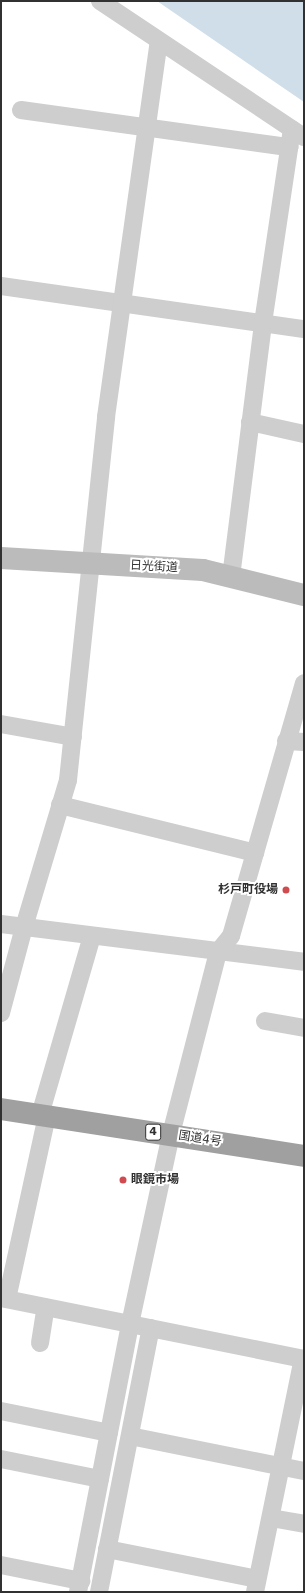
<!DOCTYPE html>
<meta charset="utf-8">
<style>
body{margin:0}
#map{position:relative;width:305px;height:1593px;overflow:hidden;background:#fff;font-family:"DejaVu Sans","Noto Sans JP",sans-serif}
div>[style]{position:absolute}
.water>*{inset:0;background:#d0dee9}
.minor>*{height:18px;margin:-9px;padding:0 9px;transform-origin:9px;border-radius:9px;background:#cecece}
.secondary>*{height:22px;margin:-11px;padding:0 11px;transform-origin:11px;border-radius:11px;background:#bbb}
.trunk>*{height:22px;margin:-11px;padding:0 11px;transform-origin:11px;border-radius:11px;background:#a0a0a0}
.dots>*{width:11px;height:11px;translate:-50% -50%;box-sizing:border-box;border:2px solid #fff;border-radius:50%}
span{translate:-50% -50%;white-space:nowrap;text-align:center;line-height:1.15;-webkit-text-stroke:4px #fff;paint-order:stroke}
.shield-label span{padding:1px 3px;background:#fff;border:1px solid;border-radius:3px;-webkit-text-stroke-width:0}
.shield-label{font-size:11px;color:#313131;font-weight:700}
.street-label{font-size:12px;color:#313131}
.poi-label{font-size:12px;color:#313131;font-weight:700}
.right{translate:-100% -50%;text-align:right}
.left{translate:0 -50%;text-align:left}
.frame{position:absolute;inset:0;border:2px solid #313131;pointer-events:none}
</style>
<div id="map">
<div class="water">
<div style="clip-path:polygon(157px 1px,304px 1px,304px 102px)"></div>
</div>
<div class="minor">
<div style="left:100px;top:1px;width:245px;rotate:33.7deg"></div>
<div style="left:21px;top:110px;width:271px;rotate:7.9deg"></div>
<div style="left:1px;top:286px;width:306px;rotate:8.1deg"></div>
<div style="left:250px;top:422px;width:55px;rotate:12.5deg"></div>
<div style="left:231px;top:577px;width:256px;rotate:-82.8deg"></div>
<div style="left:263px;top:323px;width:196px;rotate:-81.5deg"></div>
<div style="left:1px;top:724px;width:73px;rotate:10.2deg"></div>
<div style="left:286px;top:741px;width:18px;rotate:3deg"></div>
<div style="left:60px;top:805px;width:201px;rotate:13.8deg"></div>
<div style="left:1px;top:924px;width:305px;rotate:7.1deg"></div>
<div style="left:1px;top:1013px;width:89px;rotate:-75deg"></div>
<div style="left:24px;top:927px;width:153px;rotate:-73.3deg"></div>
<div style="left:68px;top:780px;width:365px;rotate:-84deg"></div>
<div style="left:106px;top:417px;width:379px;rotate:-82deg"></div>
<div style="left:265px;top:1021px;width:40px;rotate:10deg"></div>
<div style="left:40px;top:1115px;width:186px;rotate:-73.8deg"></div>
<div style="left:1px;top:1298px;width:309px;rotate:11.4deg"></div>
<div style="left:7px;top:1299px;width:187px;rotate:-77.7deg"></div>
<div style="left:40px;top:1343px;width:36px;rotate:-81deg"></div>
<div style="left:1px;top:1411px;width:110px;rotate:11.5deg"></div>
<div style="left:130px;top:1436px;width:177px;rotate:11.4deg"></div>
<div style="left:1px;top:1459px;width:101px;rotate:11.4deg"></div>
<div style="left:271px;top:1518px;width:34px;rotate:10deg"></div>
<div style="left:107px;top:1549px;width:153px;rotate:11.3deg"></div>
<div style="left:1px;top:1565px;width:82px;rotate:11.3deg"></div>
<div style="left:78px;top:1592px;width:273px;rotate:-79deg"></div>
<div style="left:130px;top:1324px;width:194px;rotate:-77.8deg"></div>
<div style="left:171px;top:1134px;width:188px;rotate:-75.5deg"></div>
<div style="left:218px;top:952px;width:21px;rotate:-51deg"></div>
<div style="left:231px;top:936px;width:263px;rotate:-73.9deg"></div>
<div style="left:99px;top:1592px;width:269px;rotate:-78.9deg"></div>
<div style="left:255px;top:1592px;width:238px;rotate:-78.4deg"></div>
</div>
<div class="secondary">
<div style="left:1px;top:558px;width:202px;rotate:3.4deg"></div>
<div style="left:203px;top:570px;width:104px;rotate:13.9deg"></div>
</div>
<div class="trunk">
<div style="left:1px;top:1109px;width:307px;rotate:8.8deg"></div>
</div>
<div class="dots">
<div style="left:286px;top:890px;background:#d04b4f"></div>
<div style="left:123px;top:1180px;background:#d04b4f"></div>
</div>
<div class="shield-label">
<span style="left:153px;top:1132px">4</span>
</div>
<div class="street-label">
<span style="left:154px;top:567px;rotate:3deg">日光街道</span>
<span style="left:200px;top:1139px;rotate:9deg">国道4号</span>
</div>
<div class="poi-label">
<span class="right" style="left:278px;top:890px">杉戸町役場</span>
<span class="left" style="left:131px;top:1180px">眼鏡市場</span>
</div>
<div class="frame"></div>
</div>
